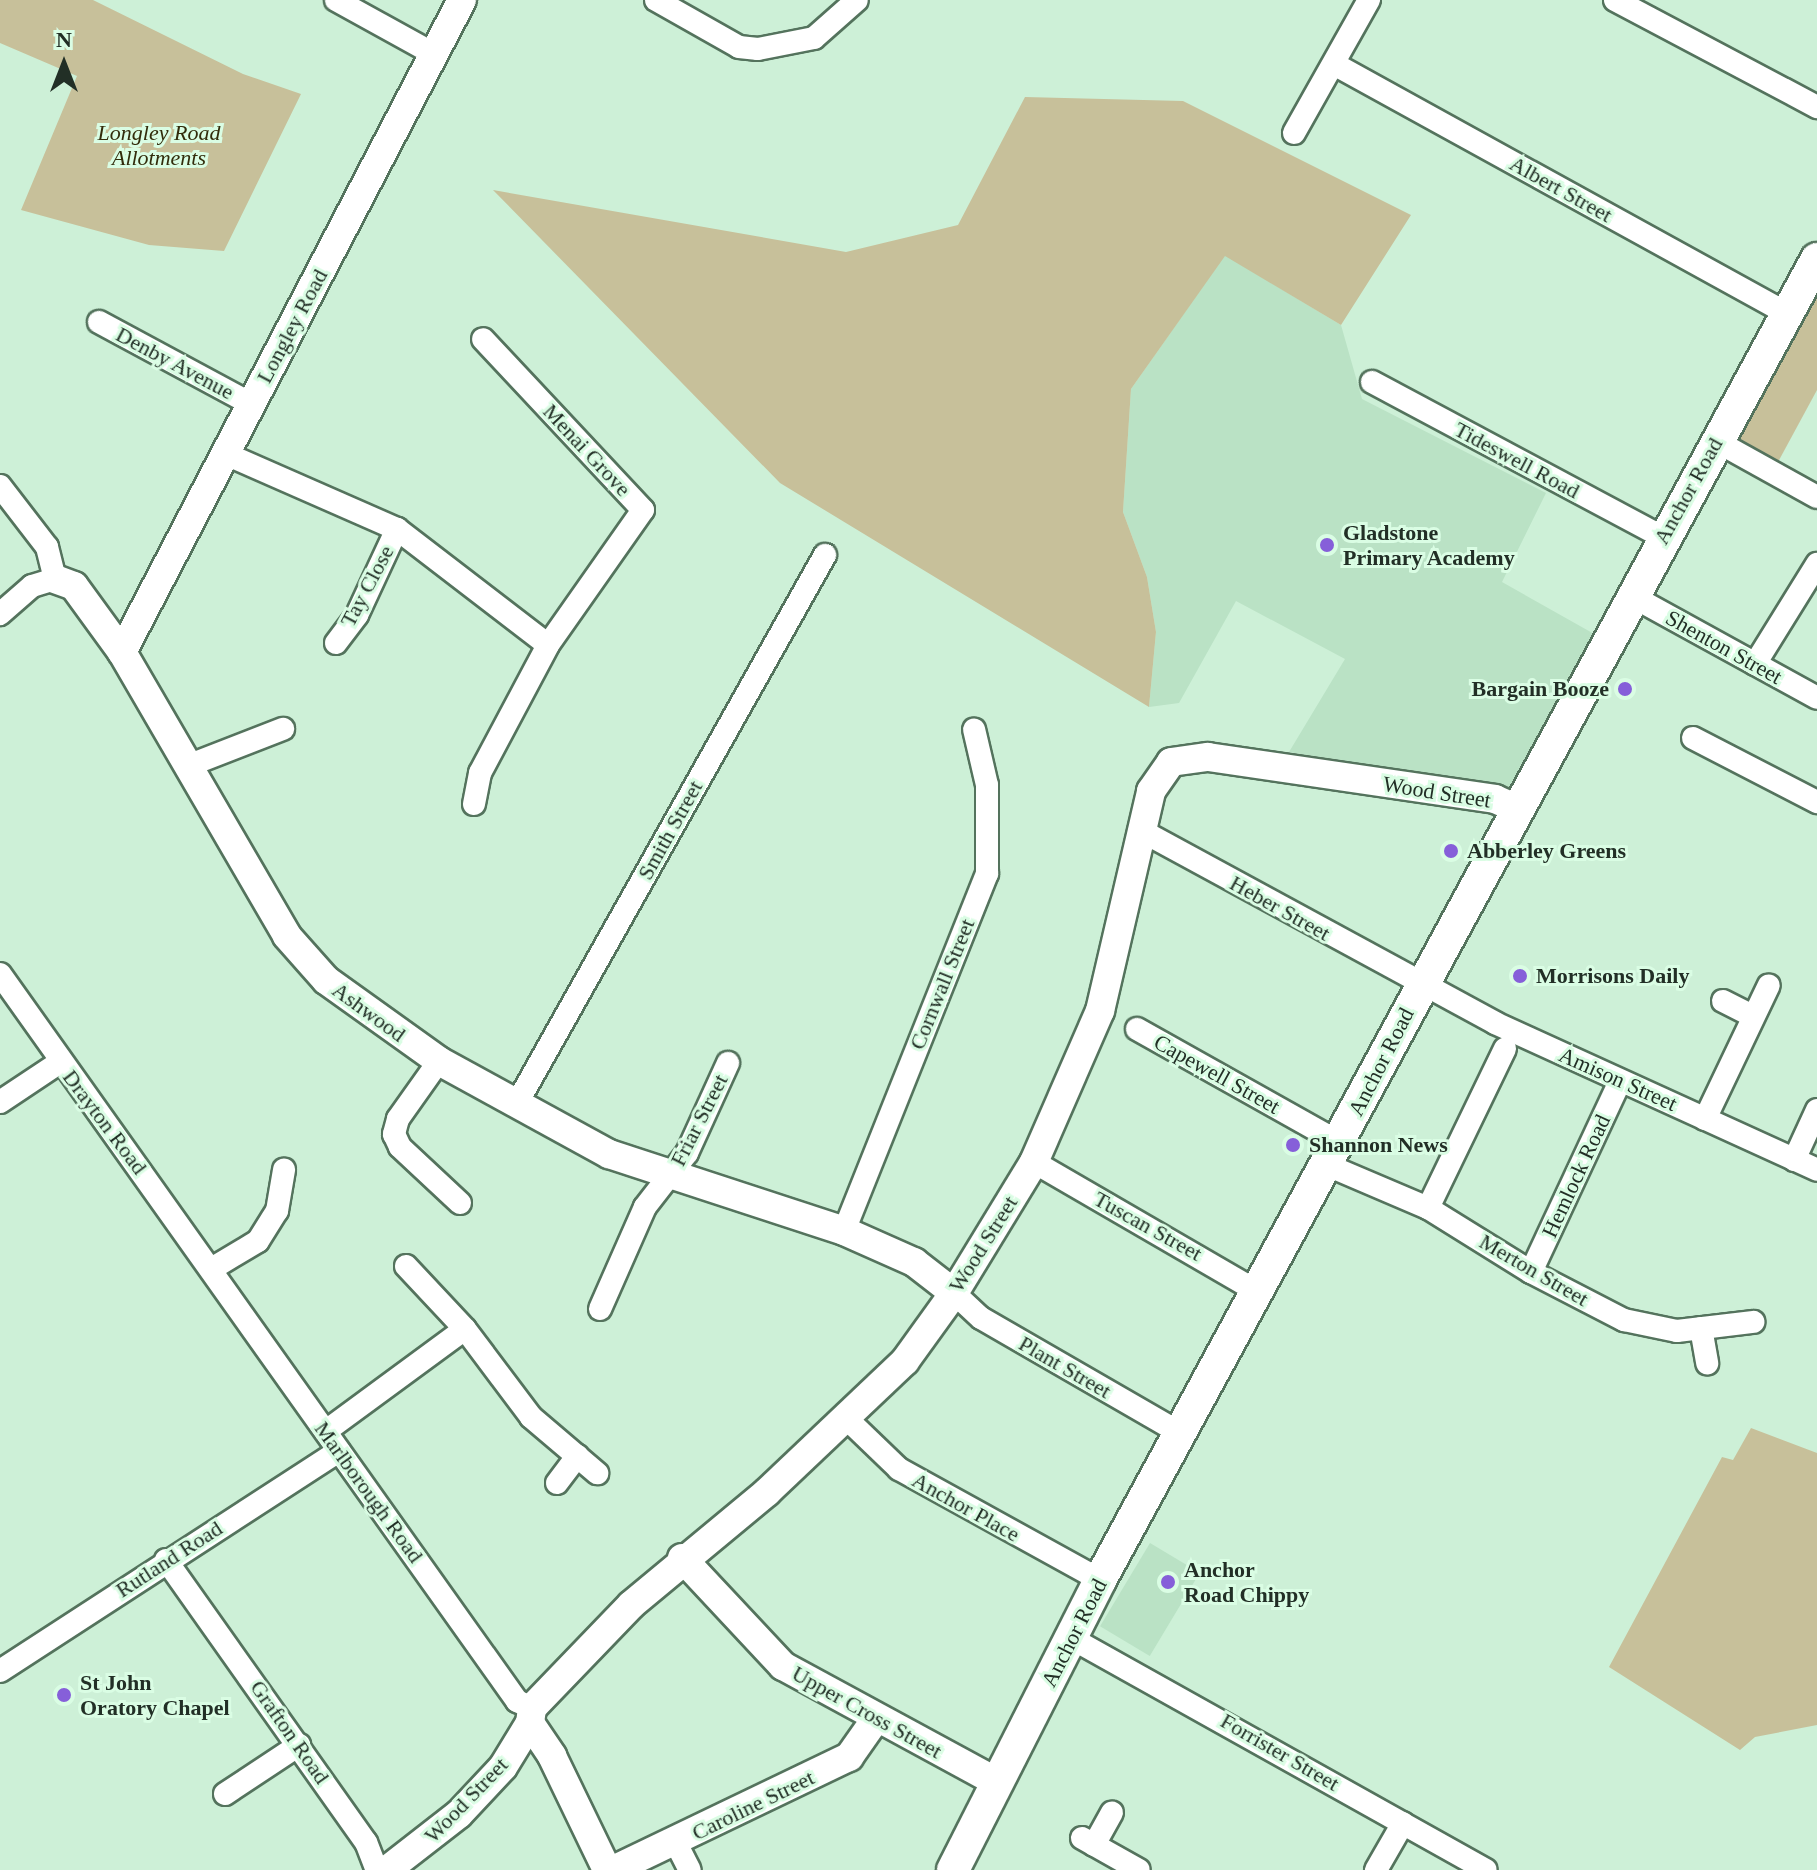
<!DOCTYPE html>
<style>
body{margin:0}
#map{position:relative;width:1817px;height:1870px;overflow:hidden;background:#cdf0d7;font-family:"Times New Roman",serif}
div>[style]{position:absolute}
.built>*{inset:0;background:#bae2c5;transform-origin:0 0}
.green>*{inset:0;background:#c7c09a}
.roads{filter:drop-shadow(2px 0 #54735d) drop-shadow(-2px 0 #54735d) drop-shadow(0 2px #54735d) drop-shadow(0 -2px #54735d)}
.minor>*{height:22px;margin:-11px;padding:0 11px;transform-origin:11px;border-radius:11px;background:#fff}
.tertiary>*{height:28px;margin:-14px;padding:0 14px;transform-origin:14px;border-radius:14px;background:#fff}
.secondary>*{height:32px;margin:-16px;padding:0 16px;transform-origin:16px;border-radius:16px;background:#fff}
.dots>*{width:22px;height:22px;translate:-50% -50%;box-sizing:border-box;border:4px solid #dafde4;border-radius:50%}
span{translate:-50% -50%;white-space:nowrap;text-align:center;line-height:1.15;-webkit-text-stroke:6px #dafde4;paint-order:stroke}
.park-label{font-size:22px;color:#322c0b;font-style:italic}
.street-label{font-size:22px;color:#222f26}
.poi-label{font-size:22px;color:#222f26;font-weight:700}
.left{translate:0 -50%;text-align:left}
.right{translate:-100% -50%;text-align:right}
.north{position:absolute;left:24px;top:24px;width:80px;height:80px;-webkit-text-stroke:6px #dafde4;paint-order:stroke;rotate:0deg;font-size:22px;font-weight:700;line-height:32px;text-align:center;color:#222f26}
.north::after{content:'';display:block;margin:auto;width:28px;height:36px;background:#222f26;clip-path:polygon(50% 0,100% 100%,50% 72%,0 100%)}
</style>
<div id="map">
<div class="built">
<div style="clip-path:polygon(1225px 255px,1341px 325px,1362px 399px,1546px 493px,1502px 582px,1596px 635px,1509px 790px,1289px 752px,1345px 659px,1236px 601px,1179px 703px,1149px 707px,1156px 632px,1147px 577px,1123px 512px,1131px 389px)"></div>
<div style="left:1150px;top:1543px;width:58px;height:97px;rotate:31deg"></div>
</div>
<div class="green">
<div style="clip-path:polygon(0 0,93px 0,243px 74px,301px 94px,224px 251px,149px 245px,21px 210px,77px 76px,0 43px)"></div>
<div style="clip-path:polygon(1025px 97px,1183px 101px,1411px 215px,1341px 325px,1225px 256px,1131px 389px,1123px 512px,1147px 577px,1156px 632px,1149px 707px,780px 483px,493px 190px,846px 252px,958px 225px)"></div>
<div style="clip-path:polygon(1817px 255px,1817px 390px,1772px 473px,1716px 441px)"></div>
<div style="clip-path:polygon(1751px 1428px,1817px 1453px,1817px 1725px,1755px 1737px,1740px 1750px,1609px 1667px,1722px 1457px,1733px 1460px)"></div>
</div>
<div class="roads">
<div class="minor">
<div style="left:336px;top:0;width:112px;rotate:28.9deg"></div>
<div style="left:656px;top:0;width:95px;rotate:29.5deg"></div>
<div style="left:739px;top:47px;width:19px;rotate:6deg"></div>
<div style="left:758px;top:49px;width:57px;rotate:-11.1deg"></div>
<div style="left:814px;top:38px;width:57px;rotate:-41.5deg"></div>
<div style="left:1615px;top:0;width:229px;rotate:27.9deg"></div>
<div style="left:1334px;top:64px;width:518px;rotate:28.84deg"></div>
<div style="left:1294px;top:133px;width:153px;rotate:-60.6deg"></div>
<div style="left:99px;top:322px;width:173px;rotate:28.3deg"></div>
<div style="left:1372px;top:382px;width:329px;rotate:28.1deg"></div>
<div style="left:1716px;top:441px;width:115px;rotate:29deg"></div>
<div style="left:226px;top:454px;width:187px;rotate:23.7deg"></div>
<div style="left:397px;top:529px;width:190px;rotate:37.5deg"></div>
<div style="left:0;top:486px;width:77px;rotate:52.4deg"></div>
<div style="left:47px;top:547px;width:33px;rotate:76deg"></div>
<div style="left:55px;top:579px;width:24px;rotate:163deg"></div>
<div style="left:32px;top:586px;width:43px;rotate:138.8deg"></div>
<div style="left:1630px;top:595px;width:213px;rotate:28.8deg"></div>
<div style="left:336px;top:643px;width:35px;rotate:-53deg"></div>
<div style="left:357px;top:615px;width:95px;rotate:-65.1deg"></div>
<div style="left:1755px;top:664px;width:118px;rotate:-58.2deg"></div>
<div style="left:1693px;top:738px;width:140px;rotate:27.3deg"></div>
<div style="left:190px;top:765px;width:100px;rotate:-21.2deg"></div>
<div style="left:474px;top:804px;width:32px;rotate:-79deg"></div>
<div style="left:480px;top:773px;width:145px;rotate:-62deg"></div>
<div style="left:548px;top:645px;width:165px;rotate:-54.9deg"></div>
<div style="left:643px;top:510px;width:234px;rotate:-133.1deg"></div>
<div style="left:1140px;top:830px;width:404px;rotate:28.5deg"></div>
<div style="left:1495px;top:1023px;width:354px;rotate:24.5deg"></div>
<div style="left:0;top:974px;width:892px;rotate:54.58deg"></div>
<div style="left:517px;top:1701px;width:17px;rotate:25deg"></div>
<div style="left:1723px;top:1001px;width:31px;rotate:27deg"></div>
<div style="left:1137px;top:1029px;width:233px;rotate:29.3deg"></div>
<div style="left:439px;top:1061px;width:71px;rotate:125.3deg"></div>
<div style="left:398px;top:1119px;width:16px;rotate:105deg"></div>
<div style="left:394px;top:1134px;width:14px;rotate:65deg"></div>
<div style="left:400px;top:1147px;width:82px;rotate:43deg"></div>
<div style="left:0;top:1102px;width:72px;rotate:-33.7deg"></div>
<div style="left:516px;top:1105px;width:631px;rotate:-60.67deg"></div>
<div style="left:1705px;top:1119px;width:148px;rotate:-64.5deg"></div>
<div style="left:1794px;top:1160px;width:55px;rotate:-65.3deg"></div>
<div style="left:1034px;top:1162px;width:261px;rotate:30.1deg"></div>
<div style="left:1327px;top:1165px;width:110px;rotate:23.1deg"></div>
<div style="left:1428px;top:1208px;width:121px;rotate:31.9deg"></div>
<div style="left:1531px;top:1272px;width:105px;rotate:27.3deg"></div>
<div style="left:1624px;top:1320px;width:54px;rotate:11.7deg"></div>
<div style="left:1677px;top:1331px;width:77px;rotate:-6.8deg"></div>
<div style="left:1428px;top:1208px;width:177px;rotate:-64.2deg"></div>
<div style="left:844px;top:1231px;width:385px;rotate:-68.2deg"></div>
<div style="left:987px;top:874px;width:89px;rotate:-90deg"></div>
<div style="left:987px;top:785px;width:57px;rotate:-103.1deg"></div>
<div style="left:406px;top:1266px;width:86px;rotate:46.9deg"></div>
<div style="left:465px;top:1329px;width:110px;rotate:53.1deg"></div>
<div style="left:531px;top:1417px;width:87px;rotate:40.3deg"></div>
<div style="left:213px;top:1268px;width:52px;rotate:-31deg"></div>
<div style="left:258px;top:1241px;width:36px;rotate:-58deg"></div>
<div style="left:277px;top:1211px;width:42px;rotate:-80.3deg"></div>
<div style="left:1531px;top:1272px;width:211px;rotate:-65deg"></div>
<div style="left:954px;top:1293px;width:37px;rotate:43deg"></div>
<div style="left:981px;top:1318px;width:232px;rotate:30deg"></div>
<div style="left:600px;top:1309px;width:111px;rotate:-66.2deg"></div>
<div style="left:645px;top:1207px;width:68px;rotate:-52.1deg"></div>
<div style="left:687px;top:1153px;width:99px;rotate:-65.5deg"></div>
<div style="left:1701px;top:1328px;width:36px;rotate:80deg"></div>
<div style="left:845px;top:1417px;width:75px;rotate:43.9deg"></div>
<div style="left:899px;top:1469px;width:230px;rotate:28.9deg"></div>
<div style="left:326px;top:1431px;width:172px;rotate:-36.3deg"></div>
<div style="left:557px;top:1483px;width:34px;rotate:-53deg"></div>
<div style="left:166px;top:1560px;width:346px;rotate:54.7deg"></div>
<div style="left:366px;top:1842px;width:30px;rotate:69deg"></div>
<div style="left:1071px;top:1638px;width:475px;rotate:29.2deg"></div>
<div style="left:0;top:1671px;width:404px;rotate:-33deg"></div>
<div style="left:225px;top:1794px;width:89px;rotate:-33.5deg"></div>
<div style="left:1082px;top:1838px;width:65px;rotate:29.3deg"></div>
<div style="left:676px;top:1843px;width:30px;rotate:63deg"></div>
<div style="left:1094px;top:1845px;width:37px;rotate:-61deg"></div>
<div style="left:1376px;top:1870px;width:54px;rotate:-60.1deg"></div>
</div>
<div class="tertiary">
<div style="left:55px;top:579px;width:20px;rotate:20deg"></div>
<div style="left:74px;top:586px;width:82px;rotate:54deg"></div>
<div style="left:122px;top:652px;width:328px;rotate:59.8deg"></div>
<div style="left:287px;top:936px;width:59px;rotate:48.4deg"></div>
<div style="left:326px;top:980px;width:139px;rotate:35.6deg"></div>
<div style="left:439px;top:1061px;width:194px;rotate:28.7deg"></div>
<div style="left:609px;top:1154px;width:247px;rotate:18.1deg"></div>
<div style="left:844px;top:1231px;width:77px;rotate:23.9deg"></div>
<div style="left:914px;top:1262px;width:51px;rotate:37.8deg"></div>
<div style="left:122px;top:652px;width:735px;rotate:-62.46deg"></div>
<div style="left:682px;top:1558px;width:148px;rotate:46.9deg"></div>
<div style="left:783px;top:1666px;width:243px;rotate:28.5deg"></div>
<div style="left:530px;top:1723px;width:40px;rotate:56deg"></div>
<div style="left:552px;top:1756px;width:127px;rotate:64.2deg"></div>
<div style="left:387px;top:1870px;width:91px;rotate:-37.9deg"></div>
<div style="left:459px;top:1814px;width:64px;rotate:-46.9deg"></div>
<div style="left:503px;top:1767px;width:52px;rotate:-58.5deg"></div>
<div style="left:530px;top:1723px;width:15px;rotate:-82deg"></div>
<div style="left:532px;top:1708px;width:143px;rotate:-46.1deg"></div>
<div style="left:631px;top:1605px;width:177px;rotate:-39.7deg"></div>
<div style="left:767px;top:1492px;width:190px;rotate:-43.5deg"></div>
<div style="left:905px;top:1361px;width:84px;rotate:-54.2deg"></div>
<div style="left:954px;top:1293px;width:153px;rotate:-58.6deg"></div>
<div style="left:1034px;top:1162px;width:165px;rotate:-66.4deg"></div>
<div style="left:1100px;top:1011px;width:226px;rotate:-76.9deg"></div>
<div style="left:1151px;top:791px;width:35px;rotate:-55deg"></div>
<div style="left:1171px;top:762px;width:37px;rotate:-8deg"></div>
<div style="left:1208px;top:757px;width:290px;rotate:8.3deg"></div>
<div style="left:1495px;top:799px;width:24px;rotate:24deg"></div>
<div style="left:613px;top:1870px;width:262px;rotate:-25.6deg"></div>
<div style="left:849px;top:1757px;width:45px;rotate:-54.9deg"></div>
</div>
<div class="secondary">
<div style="left:953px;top:1870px;width:325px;rotate:-63.1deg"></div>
<div style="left:1100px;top:1580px;width:1503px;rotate:-61.51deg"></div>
</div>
</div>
<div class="dots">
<div style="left:1327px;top:545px;background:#865fd9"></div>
<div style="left:1625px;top:689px;background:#865fd9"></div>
<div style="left:1451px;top:851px;background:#865fd9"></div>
<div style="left:1520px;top:976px;background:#865fd9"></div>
<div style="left:1293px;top:1145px;background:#865fd9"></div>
<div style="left:1168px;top:1582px;background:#865fd9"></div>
<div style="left:64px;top:1695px;background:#865fd9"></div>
</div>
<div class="park-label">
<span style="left:159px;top:145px">Longley Road<br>Allotments</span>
</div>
<div class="street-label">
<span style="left:1561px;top:189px;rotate:29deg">Albert Street</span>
<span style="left:292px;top:326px;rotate:-62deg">Longley Road</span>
<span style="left:175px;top:363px;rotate:28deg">Denby Avenue</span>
<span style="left:587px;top:450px;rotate:47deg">Menai Grove</span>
<span style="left:1517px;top:460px;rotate:28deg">Tideswell Road</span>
<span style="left:1688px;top:491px;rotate:-61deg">Anchor Road</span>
<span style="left:367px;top:586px;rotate:-62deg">Tay Close</span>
<span style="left:1724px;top:647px;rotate:29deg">Shenton Street</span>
<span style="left:1437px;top:792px;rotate:9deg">Wood Street</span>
<span style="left:670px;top:830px;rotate:-61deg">Smith Street</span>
<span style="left:1280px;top:908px;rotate:29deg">Heber Street</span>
<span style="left:942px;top:984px;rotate:-68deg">Cornwall Street</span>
<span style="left:369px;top:1012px;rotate:36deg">Ashwood</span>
<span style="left:1381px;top:1062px;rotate:-63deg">Anchor Road</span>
<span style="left:1217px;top:1074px;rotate:29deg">Capewell Street</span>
<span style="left:1618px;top:1079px;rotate:24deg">Amison Street</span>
<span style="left:699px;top:1120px;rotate:-63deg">Friar Street</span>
<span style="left:105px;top:1122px;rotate:53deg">Drayton Road</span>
<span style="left:1576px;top:1176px;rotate:-65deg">Hemlock Road</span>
<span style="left:1148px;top:1226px;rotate:29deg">Tuscan Street</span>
<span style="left:983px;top:1244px;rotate:-58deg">Wood Street</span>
<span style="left:1534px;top:1270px;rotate:30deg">Merton Street</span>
<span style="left:1065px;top:1367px;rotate:30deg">Plant Street</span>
<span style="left:369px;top:1492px;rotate:54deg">Marlborough Road</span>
<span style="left:966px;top:1507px;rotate:29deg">Anchor Place</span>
<span style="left:169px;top:1559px;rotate:-33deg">Rutland Road</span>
<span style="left:1074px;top:1633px;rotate:-63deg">Anchor Road</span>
<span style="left:867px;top:1712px;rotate:29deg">Upper Cross Street</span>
<span style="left:290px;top:1732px;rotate:55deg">Grafton Road</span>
<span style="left:1280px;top:1752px;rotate:30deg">Forrister Street</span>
<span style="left:466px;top:1800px;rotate:-46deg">Wood Street</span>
<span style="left:753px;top:1805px;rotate:-26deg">Caroline Street</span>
</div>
<div class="poi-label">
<span class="left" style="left:1343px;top:545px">Gladstone<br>Primary Academy</span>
<span class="right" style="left:1609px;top:689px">Bargain Booze</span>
<span class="left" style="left:1467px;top:851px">Abberley Greens</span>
<span class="left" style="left:1536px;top:976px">Morrisons Daily</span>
<span class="left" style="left:1309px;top:1145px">Shannon News</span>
<span class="left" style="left:1184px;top:1582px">Anchor<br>Road Chippy</span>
<span class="left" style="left:80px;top:1695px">St John<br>Oratory Chapel</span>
</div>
<div class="north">N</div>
</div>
